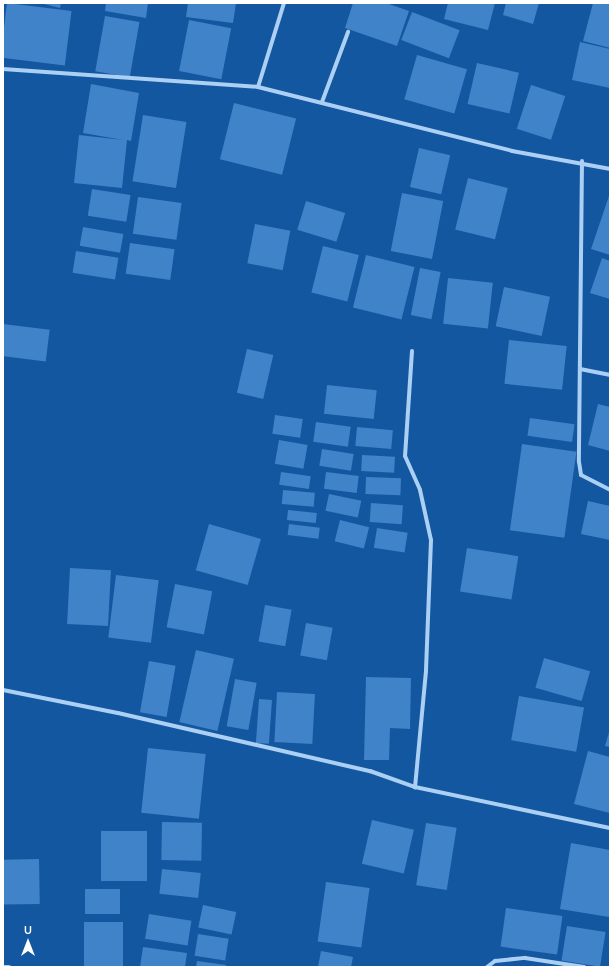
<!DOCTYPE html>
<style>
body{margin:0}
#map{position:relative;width:613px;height:970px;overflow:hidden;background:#1357a0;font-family:Manrope,sans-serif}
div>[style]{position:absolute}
.building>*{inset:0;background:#4083c8;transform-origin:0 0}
.street>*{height:4px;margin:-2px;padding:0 2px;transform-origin:2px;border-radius:2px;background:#abd0f4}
span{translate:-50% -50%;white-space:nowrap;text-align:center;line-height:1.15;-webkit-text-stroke:3px #1357a0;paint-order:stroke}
.frame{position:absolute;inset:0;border:4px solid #fff;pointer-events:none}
.north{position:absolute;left:8px;top:922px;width:40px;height:40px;-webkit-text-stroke:3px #1357a0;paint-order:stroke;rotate:0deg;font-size:11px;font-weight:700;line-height:16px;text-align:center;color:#fff}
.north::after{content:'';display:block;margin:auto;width:14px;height:18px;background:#fff;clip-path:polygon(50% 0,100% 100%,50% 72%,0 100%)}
</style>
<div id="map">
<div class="building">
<div style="left:7px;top:3px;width:65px;height:55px;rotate:7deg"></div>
<div style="clip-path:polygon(40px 3px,61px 3px,60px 8px)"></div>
<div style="clip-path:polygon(106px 3px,148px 3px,146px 18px,105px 11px)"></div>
<div style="clip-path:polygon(188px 3px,236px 3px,233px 23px,186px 17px)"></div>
<div style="clip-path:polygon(353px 3px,386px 3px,409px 11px,397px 46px,345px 28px)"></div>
<div style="clip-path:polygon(448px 3px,495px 3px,488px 30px,444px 19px)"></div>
<div style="clip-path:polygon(506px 3px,539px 3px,533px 24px,503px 15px)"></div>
<div style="clip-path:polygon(593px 3px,610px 3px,610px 48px,583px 41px)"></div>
<div style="left:412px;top:12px;width:51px;height:30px;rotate:21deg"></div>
<div style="left:105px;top:16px;width:35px;height:56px;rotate:10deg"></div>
<div style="left:189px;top:20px;width:43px;height:52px;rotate:11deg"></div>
<div style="clip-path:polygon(580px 42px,610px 49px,610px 88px,572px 80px)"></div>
<div style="left:417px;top:55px;width:52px;height:46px;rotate:16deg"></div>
<div style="left:477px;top:63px;width:43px;height:42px;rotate:13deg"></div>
<div style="clip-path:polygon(91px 84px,139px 93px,131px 141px,127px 140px,122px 188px,74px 183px,79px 135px,123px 140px,83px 133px)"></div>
<div style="left:531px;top:85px;width:36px;height:46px;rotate:18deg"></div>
<div style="left:234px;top:103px;width:64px;height:58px;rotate:14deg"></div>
<div style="left:143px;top:115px;width:44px;height:67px;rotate:9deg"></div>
<div style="left:419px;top:148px;width:32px;height:40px;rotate:13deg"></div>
<div style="left:468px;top:178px;width:41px;height:53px;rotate:14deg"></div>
<div style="left:92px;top:189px;width:39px;height:27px;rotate:9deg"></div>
<div style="left:402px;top:193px;width:42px;height:59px;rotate:11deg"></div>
<div style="clip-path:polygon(610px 193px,610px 255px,591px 249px)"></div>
<div style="left:138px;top:197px;width:44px;height:37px;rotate:8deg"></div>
<div style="left:306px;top:201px;width:41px;height:30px;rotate:17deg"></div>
<div style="left:255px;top:224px;width:36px;height:40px;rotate:11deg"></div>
<div style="left:83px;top:227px;width:41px;height:19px;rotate:10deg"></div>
<div style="left:130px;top:243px;width:45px;height:31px;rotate:8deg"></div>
<div style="left:323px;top:246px;width:37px;height:48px;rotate:14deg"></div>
<div style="left:76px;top:251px;width:43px;height:22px;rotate:9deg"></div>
<div style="left:366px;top:255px;width:50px;height:54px;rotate:14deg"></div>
<div style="clip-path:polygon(602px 258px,610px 261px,610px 299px,590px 293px)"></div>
<div style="left:420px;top:268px;width:21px;height:48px;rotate:11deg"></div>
<div style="left:448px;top:278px;width:45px;height:46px;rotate:6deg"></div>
<div style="left:504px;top:287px;width:47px;height:40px;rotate:12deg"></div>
<div style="left:3px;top:324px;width:47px;height:32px;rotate:7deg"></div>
<div style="left:509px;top:340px;width:58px;height:44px;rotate:6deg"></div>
<div style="left:247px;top:349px;width:27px;height:45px;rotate:13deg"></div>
<div style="left:327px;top:385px;width:50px;height:29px;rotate:6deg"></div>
<div style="clip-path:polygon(598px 404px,610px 407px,610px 451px,588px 445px)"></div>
<div style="left:275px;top:415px;width:28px;height:19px;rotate:8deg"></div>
<div style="left:530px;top:418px;width:45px;height:18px;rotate:8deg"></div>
<div style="left:316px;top:422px;width:35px;height:20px;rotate:8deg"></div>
<div style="left:357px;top:427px;width:36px;height:19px;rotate:5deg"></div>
<div style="left:279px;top:440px;width:29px;height:24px;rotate:10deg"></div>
<div style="left:522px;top:444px;width:55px;height:87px;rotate:8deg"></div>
<div style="left:322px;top:449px;width:32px;height:17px;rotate:9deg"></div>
<div style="left:362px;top:455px;width:33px;height:16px;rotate:3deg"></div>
<div style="left:281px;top:472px;width:30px;height:13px;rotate:8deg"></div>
<div style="left:326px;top:472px;width:33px;height:17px;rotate:7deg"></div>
<div style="left:366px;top:477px;width:35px;height:17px;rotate:2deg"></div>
<div style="left:283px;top:490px;width:32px;height:14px;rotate:5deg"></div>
<div style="left:329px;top:494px;width:33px;height:17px;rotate:12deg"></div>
<div style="clip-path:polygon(588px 501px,610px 506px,610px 540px,581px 534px)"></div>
<div style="left:371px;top:503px;width:32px;height:19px;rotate:4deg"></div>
<div style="left:288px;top:510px;width:29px;height:10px;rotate:6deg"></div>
<div style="left:340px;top:520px;width:30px;height:22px;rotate:14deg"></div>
<div style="left:209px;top:524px;width:54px;height:48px;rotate:16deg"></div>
<div style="left:289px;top:524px;width:31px;height:11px;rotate:7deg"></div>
<div style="left:377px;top:528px;width:31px;height:20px;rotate:9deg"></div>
<div style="left:467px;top:548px;width:52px;height:44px;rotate:9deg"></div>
<div style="left:70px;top:568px;width:41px;height:56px;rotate:3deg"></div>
<div style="left:116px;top:575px;width:43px;height:63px;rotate:7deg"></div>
<div style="left:175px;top:584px;width:38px;height:44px;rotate:11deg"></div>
<div style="left:265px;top:605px;width:27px;height:37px;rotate:10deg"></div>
<div style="left:306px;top:623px;width:27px;height:33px;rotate:10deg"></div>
<div style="left:196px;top:650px;width:39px;height:74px;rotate:13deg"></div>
<div style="left:544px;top:658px;width:48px;height:31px;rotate:16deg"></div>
<div style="left:149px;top:661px;width:27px;height:52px;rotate:10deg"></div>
<div style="clip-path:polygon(366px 677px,411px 678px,410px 729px,390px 728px,389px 760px,364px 760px)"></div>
<div style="left:235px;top:679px;width:22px;height:48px;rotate:10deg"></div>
<div style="left:277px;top:692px;width:38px;height:50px;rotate:3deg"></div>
<div style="left:519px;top:696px;width:66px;height:45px;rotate:10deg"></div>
<div style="left:259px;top:699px;width:13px;height:44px;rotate:4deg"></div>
<div style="clip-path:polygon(610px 729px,610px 747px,605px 746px)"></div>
<div style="left:148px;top:748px;width:58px;height:65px;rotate:6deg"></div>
<div style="clip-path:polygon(588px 751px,610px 757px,610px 813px,574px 804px)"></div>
<div style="left:372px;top:820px;width:43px;height:45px;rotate:13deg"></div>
<div style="left:162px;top:822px;width:40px;height:38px;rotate:1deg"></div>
<div style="left:426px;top:823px;width:31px;height:63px;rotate:9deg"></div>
<div style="left:101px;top:831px;width:46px;height:50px"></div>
<div style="clip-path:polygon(571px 843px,610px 850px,609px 917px,560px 909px)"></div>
<div style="left:39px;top:859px;width:45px;height:36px;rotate:89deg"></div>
<div style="left:162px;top:869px;width:39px;height:25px;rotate:6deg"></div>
<div style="left:326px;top:882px;width:44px;height:60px;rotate:8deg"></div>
<div style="left:85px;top:889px;width:35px;height:25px"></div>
<div style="left:203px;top:905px;width:34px;height:23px;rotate:12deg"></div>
<div style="left:506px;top:908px;width:57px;height:39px;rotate:8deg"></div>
<div style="left:149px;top:914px;width:43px;height:25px;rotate:9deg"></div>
<div style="left:84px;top:922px;width:39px;height:45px"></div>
<div style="left:567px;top:926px;width:39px;height:35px;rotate:9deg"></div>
<div style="left:198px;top:934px;width:31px;height:22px;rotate:9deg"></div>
<div style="clip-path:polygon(143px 947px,187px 953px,185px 967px,140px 967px)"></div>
<div style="clip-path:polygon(321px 951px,353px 957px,351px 967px,318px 967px)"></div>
<div style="clip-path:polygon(197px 961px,226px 965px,226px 967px,196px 967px)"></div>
</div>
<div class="street">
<div style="left:3px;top:69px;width:256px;rotate:4deg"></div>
<div style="left:258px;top:87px;width:262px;rotate:14.1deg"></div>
<div style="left:512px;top:151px;width:100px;rotate:10.4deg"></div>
<div style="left:258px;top:87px;width:88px;rotate:-72.8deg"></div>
<div style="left:322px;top:102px;width:75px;rotate:-69.6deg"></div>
<div style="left:582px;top:161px;width:301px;rotate:90.6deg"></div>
<div style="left:579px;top:462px;width:13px;rotate:81deg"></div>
<div style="left:581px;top:475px;width:33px;rotate:27deg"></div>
<div style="left:412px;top:351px;width:105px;rotate:93.8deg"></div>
<div style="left:405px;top:456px;width:37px;rotate:66deg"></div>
<div style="left:420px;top:490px;width:51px;rotate:77.6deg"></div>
<div style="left:431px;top:540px;width:131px;rotate:92.2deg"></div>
<div style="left:426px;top:671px;width:117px;rotate:95.4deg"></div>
<div style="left:580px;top:369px;width:31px;rotate:11deg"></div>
<div style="left:3px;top:690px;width:117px;rotate:11.3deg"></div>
<div style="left:118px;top:713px;width:259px;rotate:13deg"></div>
<div style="left:370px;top:771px;width:48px;rotate:19.6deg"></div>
<div style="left:415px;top:787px;width:199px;rotate:11.9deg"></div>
<div style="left:3px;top:967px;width:6px"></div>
<div style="left:487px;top:967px;width:10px;rotate:-37deg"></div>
<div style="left:495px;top:961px;width:30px;rotate:-6deg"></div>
<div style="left:525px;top:958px;width:60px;rotate:8.7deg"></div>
</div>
<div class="frame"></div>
<div class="north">U</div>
</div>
